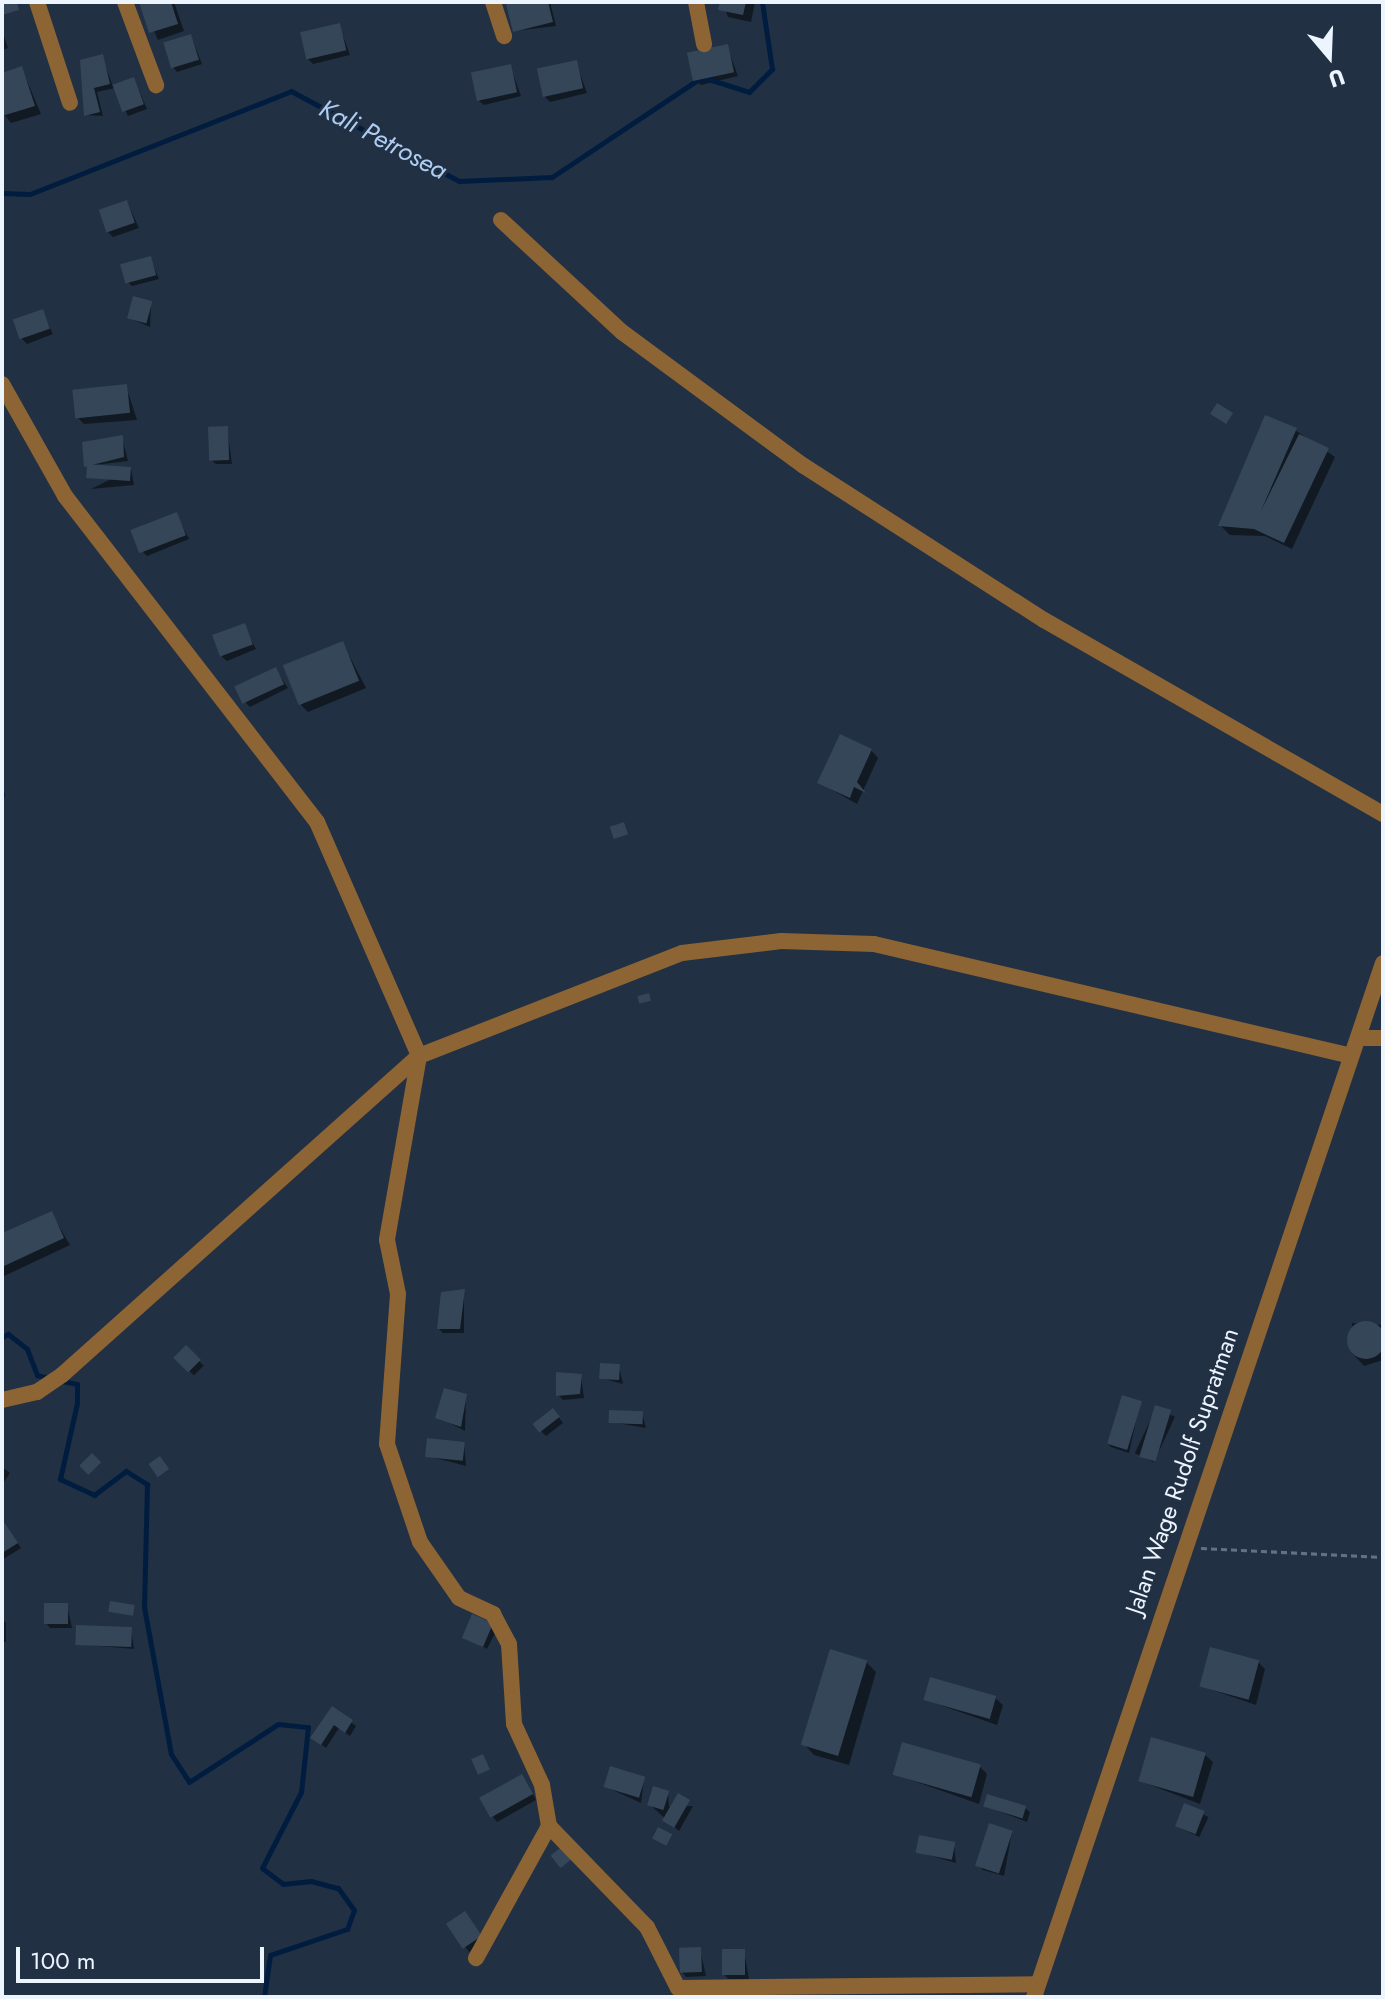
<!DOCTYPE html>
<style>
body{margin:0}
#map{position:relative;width:1385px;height:1999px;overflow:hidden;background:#213043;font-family:Jost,sans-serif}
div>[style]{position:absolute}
.shadow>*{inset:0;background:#0007;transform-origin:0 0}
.stream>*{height:5px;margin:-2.5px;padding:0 2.5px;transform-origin:2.5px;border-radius:2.5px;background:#001d3f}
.building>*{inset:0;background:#364659;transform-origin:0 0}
.round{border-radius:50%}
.path>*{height:3px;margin-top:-1.5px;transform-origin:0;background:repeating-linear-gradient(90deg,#647181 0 6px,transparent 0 10px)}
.street>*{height:16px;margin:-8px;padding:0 8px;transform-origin:8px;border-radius:8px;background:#8d6434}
span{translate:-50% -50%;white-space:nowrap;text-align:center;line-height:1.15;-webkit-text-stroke:6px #213043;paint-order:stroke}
.street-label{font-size:24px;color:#ecf4fe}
.water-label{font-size:26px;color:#afcdf2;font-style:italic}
.frame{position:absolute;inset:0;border:4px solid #ecf4fe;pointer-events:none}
.north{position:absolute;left:1289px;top:16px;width:80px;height:80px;-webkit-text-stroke:6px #213043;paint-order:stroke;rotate:161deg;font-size:22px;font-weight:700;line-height:32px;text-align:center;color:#ecf4fe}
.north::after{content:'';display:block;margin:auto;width:28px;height:36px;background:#ecf4fe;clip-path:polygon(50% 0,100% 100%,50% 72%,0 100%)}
.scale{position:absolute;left:16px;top:1947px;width:248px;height:36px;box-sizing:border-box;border:4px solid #ecf4fe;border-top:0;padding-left:10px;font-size:24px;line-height:28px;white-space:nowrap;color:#ecf4fe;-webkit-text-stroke:6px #213043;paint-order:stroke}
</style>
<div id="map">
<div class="shadow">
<div style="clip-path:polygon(141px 2px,174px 2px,184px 31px,158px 40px)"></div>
<div style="clip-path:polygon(550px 2px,556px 26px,514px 31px,508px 5px)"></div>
<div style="clip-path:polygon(722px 2px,755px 2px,751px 22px,728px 17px)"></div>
<div style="clip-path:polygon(339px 25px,350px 55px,313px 64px,308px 59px)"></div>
<div style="clip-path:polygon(2px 30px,8px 48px,2px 50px)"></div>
<div style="clip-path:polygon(191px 36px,202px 64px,177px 72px,173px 67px)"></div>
<div style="clip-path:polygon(727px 46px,738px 76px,701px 85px,696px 81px)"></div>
<div style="clip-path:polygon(102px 56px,113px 87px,134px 79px,147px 109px,128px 116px,115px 88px,97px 92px,103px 116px,86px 115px)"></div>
<div style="clip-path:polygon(576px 63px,587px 93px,550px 102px,545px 97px)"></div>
<div style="clip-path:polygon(510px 66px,521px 96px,484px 105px,479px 101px)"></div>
<div style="clip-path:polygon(22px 69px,41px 114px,11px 123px,2px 112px,2px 75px)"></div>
<div style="clip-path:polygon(127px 202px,139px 228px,113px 237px,108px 232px)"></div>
<div style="clip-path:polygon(150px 258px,159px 279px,132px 286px,127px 281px)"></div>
<div style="clip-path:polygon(151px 303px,150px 327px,129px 318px)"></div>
<div style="clip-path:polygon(42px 312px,53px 334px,27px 344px,22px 339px)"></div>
<div style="clip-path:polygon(126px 386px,137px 420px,84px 424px,76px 416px)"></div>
<div style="clip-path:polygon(227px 428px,232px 464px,216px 464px,211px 460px)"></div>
<div style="clip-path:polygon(1295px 430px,1335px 457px,1292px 549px,1265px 536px,1230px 535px,1220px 525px)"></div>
<div style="clip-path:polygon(122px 437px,128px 461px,86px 466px)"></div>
<div style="clip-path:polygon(131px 469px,134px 485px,91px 489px)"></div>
<div style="clip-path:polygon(176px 514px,189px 539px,147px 556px,143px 552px)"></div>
<div style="clip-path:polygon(244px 626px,256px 649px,227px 661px,222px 657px)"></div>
<div style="clip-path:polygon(343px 644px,366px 688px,308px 712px,301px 705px)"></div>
<div style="clip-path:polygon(275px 669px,288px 688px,250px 707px,246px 703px)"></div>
<div style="clip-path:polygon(871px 750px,878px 758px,857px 804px,820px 783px)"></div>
<div style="clip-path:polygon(51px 1213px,70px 1245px,2px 1277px,2px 1235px)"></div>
<div style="clip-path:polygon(464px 1291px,464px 1333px,443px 1333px,439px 1329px)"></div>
<div style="clip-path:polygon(1352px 1323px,1383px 1325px,1383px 1360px,1364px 1366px,1351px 1352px)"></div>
<div style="left:186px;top:1348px;width:25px;height:14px;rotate:45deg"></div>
<div style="clip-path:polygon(619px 1366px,623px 1384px,601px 1378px)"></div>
<div style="clip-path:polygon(581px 1376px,584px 1398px,563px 1400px,558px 1395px)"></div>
<div style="clip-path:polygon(466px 1396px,465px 1431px,438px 1417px)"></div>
<div style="clip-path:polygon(1140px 1403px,1129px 1453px,1111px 1447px,1107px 1443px)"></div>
<div style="left:1156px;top:1408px;width:21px;height:50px;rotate:25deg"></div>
<div style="clip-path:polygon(642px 1413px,646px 1428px,611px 1422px)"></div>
<div style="clip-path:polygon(557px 1415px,563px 1423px,546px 1436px,541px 1431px)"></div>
<div style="clip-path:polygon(464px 1444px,466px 1466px,428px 1456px)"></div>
<div style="clip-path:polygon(2px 1467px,10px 1473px,2px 1485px)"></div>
<div style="clip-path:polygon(2px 1521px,21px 1548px,2px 1560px)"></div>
<div style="clip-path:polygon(67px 1605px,72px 1628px,50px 1628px,46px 1623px)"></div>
<div style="left:473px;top:1617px;width:27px;height:22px;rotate:27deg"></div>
<div style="clip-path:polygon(2px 1619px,6px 1623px,6px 1642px,2px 1642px)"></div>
<div style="clip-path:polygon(131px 1629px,134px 1649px,77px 1644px)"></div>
<div style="clip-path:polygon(866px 1662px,876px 1672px,849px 1765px,814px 1755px,804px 1744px)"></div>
<div style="clip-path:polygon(1258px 1662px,1265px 1669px,1256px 1705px,1201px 1686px)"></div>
<div style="clip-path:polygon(995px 1698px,1003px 1705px,997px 1725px,926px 1700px)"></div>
<div style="clip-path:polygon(332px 1709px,356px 1726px,350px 1736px,339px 1728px,326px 1748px,313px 1738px)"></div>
<div style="clip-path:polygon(1205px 1755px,1213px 1762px,1200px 1804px,1140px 1781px)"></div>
<div style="clip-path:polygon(980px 1767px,987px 1774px,979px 1804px,894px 1774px)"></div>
<div style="clip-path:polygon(644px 1779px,641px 1803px,604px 1786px)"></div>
<div style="clip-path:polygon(526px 1781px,536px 1800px,497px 1822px,493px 1817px)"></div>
<div style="clip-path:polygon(668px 1793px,669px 1807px,693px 1806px,679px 1831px,649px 1804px)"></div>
<div style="clip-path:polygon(985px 1806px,1025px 1808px,1030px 1812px,1027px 1822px)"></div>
<div style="left:1185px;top:1806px;width:26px;height:22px;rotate:25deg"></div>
<div style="clip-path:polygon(1012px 1832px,1004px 1876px,983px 1870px,978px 1865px)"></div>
<div style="clip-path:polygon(954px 1844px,956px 1863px,918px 1852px)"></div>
<div style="clip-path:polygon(449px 1924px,485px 1941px,469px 1952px)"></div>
<div style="clip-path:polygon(700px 1949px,706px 1976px,686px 1977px,682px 1972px)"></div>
<div style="clip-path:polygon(744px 1951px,749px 1979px,728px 1979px,724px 1974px)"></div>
</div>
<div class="stream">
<div style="left:2px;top:193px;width:28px;rotate:2deg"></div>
<div style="left:30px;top:194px;width:281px;rotate:-21.5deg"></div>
<div style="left:291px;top:91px;width:191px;rotate:28.2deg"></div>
<div style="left:459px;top:181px;width:93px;rotate:-2.5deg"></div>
<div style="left:552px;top:177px;width:180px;rotate:-33.7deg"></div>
<div style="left:702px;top:77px;width:49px;rotate:17.7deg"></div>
<div style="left:749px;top:92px;width:33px;rotate:-45deg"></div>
<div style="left:772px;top:69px;width:68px;rotate:-98.5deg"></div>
<div style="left:2px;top:794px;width:1px;rotate:90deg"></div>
<div style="left:2px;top:1337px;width:7px;rotate:-27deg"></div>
<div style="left:8px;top:1334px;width:24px;rotate:38deg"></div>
<div style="left:27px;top:1349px;width:28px;rotate:69deg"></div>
<div style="left:37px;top:1375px;width:11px;rotate:15deg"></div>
<div style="left:62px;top:1381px;width:15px;rotate:11deg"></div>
<div style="left:77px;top:1384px;width:19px;rotate:90deg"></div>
<div style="left:77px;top:1403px;width:78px;rotate:102.6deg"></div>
<div style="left:60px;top:1479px;width:38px;rotate:25deg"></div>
<div style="left:94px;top:1495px;width:40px;rotate:-37deg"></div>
<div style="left:126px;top:1471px;width:25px;rotate:32deg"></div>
<div style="left:147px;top:1484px;width:123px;rotate:91.4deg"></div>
<div style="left:144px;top:1607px;width:149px;rotate:79.6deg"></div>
<div style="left:171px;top:1754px;width:33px;rotate:57deg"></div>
<div style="left:189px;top:1782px;width:106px;rotate:-33.1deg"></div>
<div style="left:278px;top:1724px;width:30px;rotate:6deg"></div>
<div style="left:308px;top:1727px;width:65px;rotate:96.1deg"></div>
<div style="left:301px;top:1792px;width:85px;rotate:117.2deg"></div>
<div style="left:262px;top:1868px;width:26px;rotate:37deg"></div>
<div style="left:283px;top:1884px;width:28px;rotate:-6deg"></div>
<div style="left:311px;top:1881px;width:28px;rotate:15deg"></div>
<div style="left:338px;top:1888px;width:27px;rotate:54deg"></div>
<div style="left:354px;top:1910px;width:20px;rotate:110deg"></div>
<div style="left:347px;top:1929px;width:81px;rotate:161.3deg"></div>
<div style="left:270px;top:1955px;width:42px;rotate:98.1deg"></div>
</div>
<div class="building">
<div style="clip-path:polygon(2px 2px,17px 2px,19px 10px,2px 15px)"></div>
<div style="clip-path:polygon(139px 2px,171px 2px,178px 24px,149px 33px)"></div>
<div style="clip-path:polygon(548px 2px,553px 22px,513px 32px,506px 4px)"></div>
<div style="clip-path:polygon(720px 2px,746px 2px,743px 15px,718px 10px)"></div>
<div style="left:340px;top:23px;width:28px;height:41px;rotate:77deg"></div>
<div style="left:191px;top:34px;width:27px;height:29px;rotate:73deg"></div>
<div style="left:728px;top:44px;width:29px;height:42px;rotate:78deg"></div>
<div style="clip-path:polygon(103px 54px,110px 84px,94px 88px,100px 112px,84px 116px,80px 60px)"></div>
<div style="left:577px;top:60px;width:29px;height:41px;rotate:78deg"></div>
<div style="left:511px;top:64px;width:29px;height:41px;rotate:78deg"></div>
<div style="clip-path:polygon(22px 66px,35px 106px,2px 116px,2px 73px)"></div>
<div style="left:134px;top:77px;width:29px;height:23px;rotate:70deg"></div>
<div style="left:127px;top:200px;width:24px;height:30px;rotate:71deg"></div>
<div style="left:151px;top:256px;width:20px;height:32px;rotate:75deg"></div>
<div style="left:133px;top:296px;width:20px;height:23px;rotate:15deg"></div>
<div style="left:43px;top:309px;width:21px;height:32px;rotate:71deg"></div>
<div style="left:127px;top:384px;width:29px;height:55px;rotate:84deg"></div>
<div style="left:1217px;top:403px;width:19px;height:13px;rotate:32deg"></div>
<div style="clip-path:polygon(1265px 415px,1297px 428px,1260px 513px,1299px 434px,1329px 448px,1284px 543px,1254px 529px,1218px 526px)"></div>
<div style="left:228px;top:426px;width:34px;height:20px;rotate:88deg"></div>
<div style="clip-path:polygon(123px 435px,124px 457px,84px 467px,82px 442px)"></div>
<div style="left:131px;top:467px;width:14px;height:44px;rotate:94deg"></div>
<div style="left:177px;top:512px;width:25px;height:50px;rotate:69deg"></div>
<div style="left:245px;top:623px;width:23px;height:35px;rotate:70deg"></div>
<div style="left:343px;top:641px;width:43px;height:65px;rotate:68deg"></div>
<div style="left:276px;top:667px;width:19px;height:46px;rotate:65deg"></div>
<div style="clip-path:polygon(840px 734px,872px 749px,857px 782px,866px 793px,854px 787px,850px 798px,817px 783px)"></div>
<div style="left:624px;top:822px;width:13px;height:15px;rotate:72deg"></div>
<div style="left:649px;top:993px;width:8px;height:12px;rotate:76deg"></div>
<div style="clip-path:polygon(52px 1211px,64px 1238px,2px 1267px,2px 1233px)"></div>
<div style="clip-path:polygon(465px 1289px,460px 1329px,437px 1329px,441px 1292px)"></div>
<div class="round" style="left:1347px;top:1321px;width:38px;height:38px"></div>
<div style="left:186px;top:1345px;width:21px;height:18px;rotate:45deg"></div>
<div style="left:600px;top:1363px;width:20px;height:16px;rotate:3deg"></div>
<div style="clip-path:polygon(556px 1372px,582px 1374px,580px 1394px,556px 1396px)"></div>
<div style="clip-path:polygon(444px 1388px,467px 1394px,461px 1427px,435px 1418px)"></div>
<div style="left:1122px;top:1395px;width:21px;height:51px;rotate:17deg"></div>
<div style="left:1155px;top:1405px;width:17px;height:54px;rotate:17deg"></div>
<div style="left:553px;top:1408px;width:11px;height:26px;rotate:52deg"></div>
<div style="left:609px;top:1410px;width:34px;height:13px;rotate:2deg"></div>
<div style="left:427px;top:1438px;width:38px;height:19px;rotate:6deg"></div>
<div style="left:92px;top:1453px;width:13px;height:18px;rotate:45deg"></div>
<div style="left:160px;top:1456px;width:16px;height:14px;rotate:55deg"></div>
<div style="clip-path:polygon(2px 1519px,18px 1543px,2px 1553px)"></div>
<div style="left:110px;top:1601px;width:25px;height:11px;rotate:9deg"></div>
<div style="left:44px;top:1603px;width:24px;height:21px"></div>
<div style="left:472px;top:1614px;width:23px;height:26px;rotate:23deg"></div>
<div style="left:76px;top:1625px;width:56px;height:20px;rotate:2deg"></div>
<div style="left:1210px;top:1647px;width:51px;height:41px;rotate:15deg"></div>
<div style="left:830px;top:1649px;width:39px;height:100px;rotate:17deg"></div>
<div style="left:930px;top:1677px;width:69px;height:24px;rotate:16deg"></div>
<div style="clip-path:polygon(332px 1706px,353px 1720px,345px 1733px,334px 1725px,321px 1745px,310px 1738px)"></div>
<div style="left:1151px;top:1737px;width:57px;height:46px;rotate:16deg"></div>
<div style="left:902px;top:1742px;width:82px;height:34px;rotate:16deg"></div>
<div style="left:483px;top:1754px;width:17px;height:13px;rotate:66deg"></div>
<div style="left:610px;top:1766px;width:37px;height:22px;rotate:17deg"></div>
<div style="left:522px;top:1774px;width:23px;height:49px;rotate:61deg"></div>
<div style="left:653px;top:1786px;width:17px;height:20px;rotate:17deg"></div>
<div style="left:678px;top:1793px;width:14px;height:32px;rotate:30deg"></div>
<div style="left:987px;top:1794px;width:41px;height:13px;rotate:17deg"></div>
<div style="left:1184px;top:1803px;width:22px;height:25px;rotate:21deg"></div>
<div style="left:989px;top:1823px;width:25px;height:45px;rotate:18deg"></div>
<div style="left:658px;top:1827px;width:16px;height:13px;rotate:27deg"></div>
<div style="left:919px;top:1835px;width:37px;height:18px;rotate:11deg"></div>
<div style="left:564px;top:1845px;width:16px;height:17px;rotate:52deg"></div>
<div style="left:465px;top:1911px;width:30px;height:23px;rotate:56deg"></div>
<div style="left:701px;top:1947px;width:25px;height:22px;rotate:88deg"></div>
<div style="left:722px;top:1949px;width:23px;height:26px"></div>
</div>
<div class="path">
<div style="left:1201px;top:1548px;width:182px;rotate:2.8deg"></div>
</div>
<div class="street">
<div style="left:37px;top:2px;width:106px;rotate:71.9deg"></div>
<div style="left:125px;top:2px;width:89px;rotate:69.5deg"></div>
<div style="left:493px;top:2px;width:36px;rotate:72deg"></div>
<div style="left:696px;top:2px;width:43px;rotate:79.2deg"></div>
<div style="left:501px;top:220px;width:165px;rotate:42.8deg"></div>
<div style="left:622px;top:332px;width:226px;rotate:36.4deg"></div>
<div style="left:804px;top:466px;width:285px;rotate:32.7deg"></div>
<div style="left:1044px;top:620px;width:391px;rotate:29.8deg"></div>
<div style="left:2px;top:384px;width:129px;rotate:60.6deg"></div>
<div style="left:65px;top:496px;width:412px;rotate:52.3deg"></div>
<div style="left:317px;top:822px;width:255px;rotate:66.4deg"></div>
<div style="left:419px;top:1056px;width:187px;rotate:99.9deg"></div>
<div style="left:387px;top:1240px;width:55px;rotate:78.5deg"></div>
<div style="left:398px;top:1294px;width:150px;rotate:94.2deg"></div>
<div style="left:387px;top:1444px;width:103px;rotate:71.4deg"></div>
<div style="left:420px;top:1542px;width:68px;rotate:55.1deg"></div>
<div style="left:459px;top:1598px;width:38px;rotate:25deg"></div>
<div style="left:493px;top:1614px;width:34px;rotate:62deg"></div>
<div style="left:509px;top:1644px;width:80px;rotate:86.4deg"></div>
<div style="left:514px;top:1724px;width:67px;rotate:65.3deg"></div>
<div style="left:542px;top:1785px;width:42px;rotate:80.3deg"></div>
<div style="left:549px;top:1826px;width:151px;rotate:118.9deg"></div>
<div style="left:1359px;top:1038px;width:24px"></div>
<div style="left:2px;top:1400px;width:36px;rotate:-13deg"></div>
<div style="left:37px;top:1392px;width:30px;rotate:-34deg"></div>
<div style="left:62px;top:1375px;width:479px;rotate:-41.8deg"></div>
<div style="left:419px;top:1056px;width:282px;rotate:-21.4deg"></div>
<div style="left:682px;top:953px;width:100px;rotate:-6.9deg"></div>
<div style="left:781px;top:941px;width:93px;rotate:1.8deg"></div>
<div style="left:874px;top:944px;width:490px;rotate:13.2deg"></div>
<div style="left:549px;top:1826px;width:141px;rotate:45.9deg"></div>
<div style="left:647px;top:1927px;width:68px;rotate:63.1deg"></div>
<div style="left:678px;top:1988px;width:360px;rotate:-0.6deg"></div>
<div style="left:1034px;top:1997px;width:1091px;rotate:-71.35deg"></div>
</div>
<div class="street-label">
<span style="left:1182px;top:1471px;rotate:-71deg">Jalan Wage Rudolf Supratman</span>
</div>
<div class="water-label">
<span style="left:383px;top:140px;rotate:28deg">Kali Petrosea</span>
</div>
<div class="frame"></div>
<div class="north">U</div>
<div class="scale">100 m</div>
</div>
